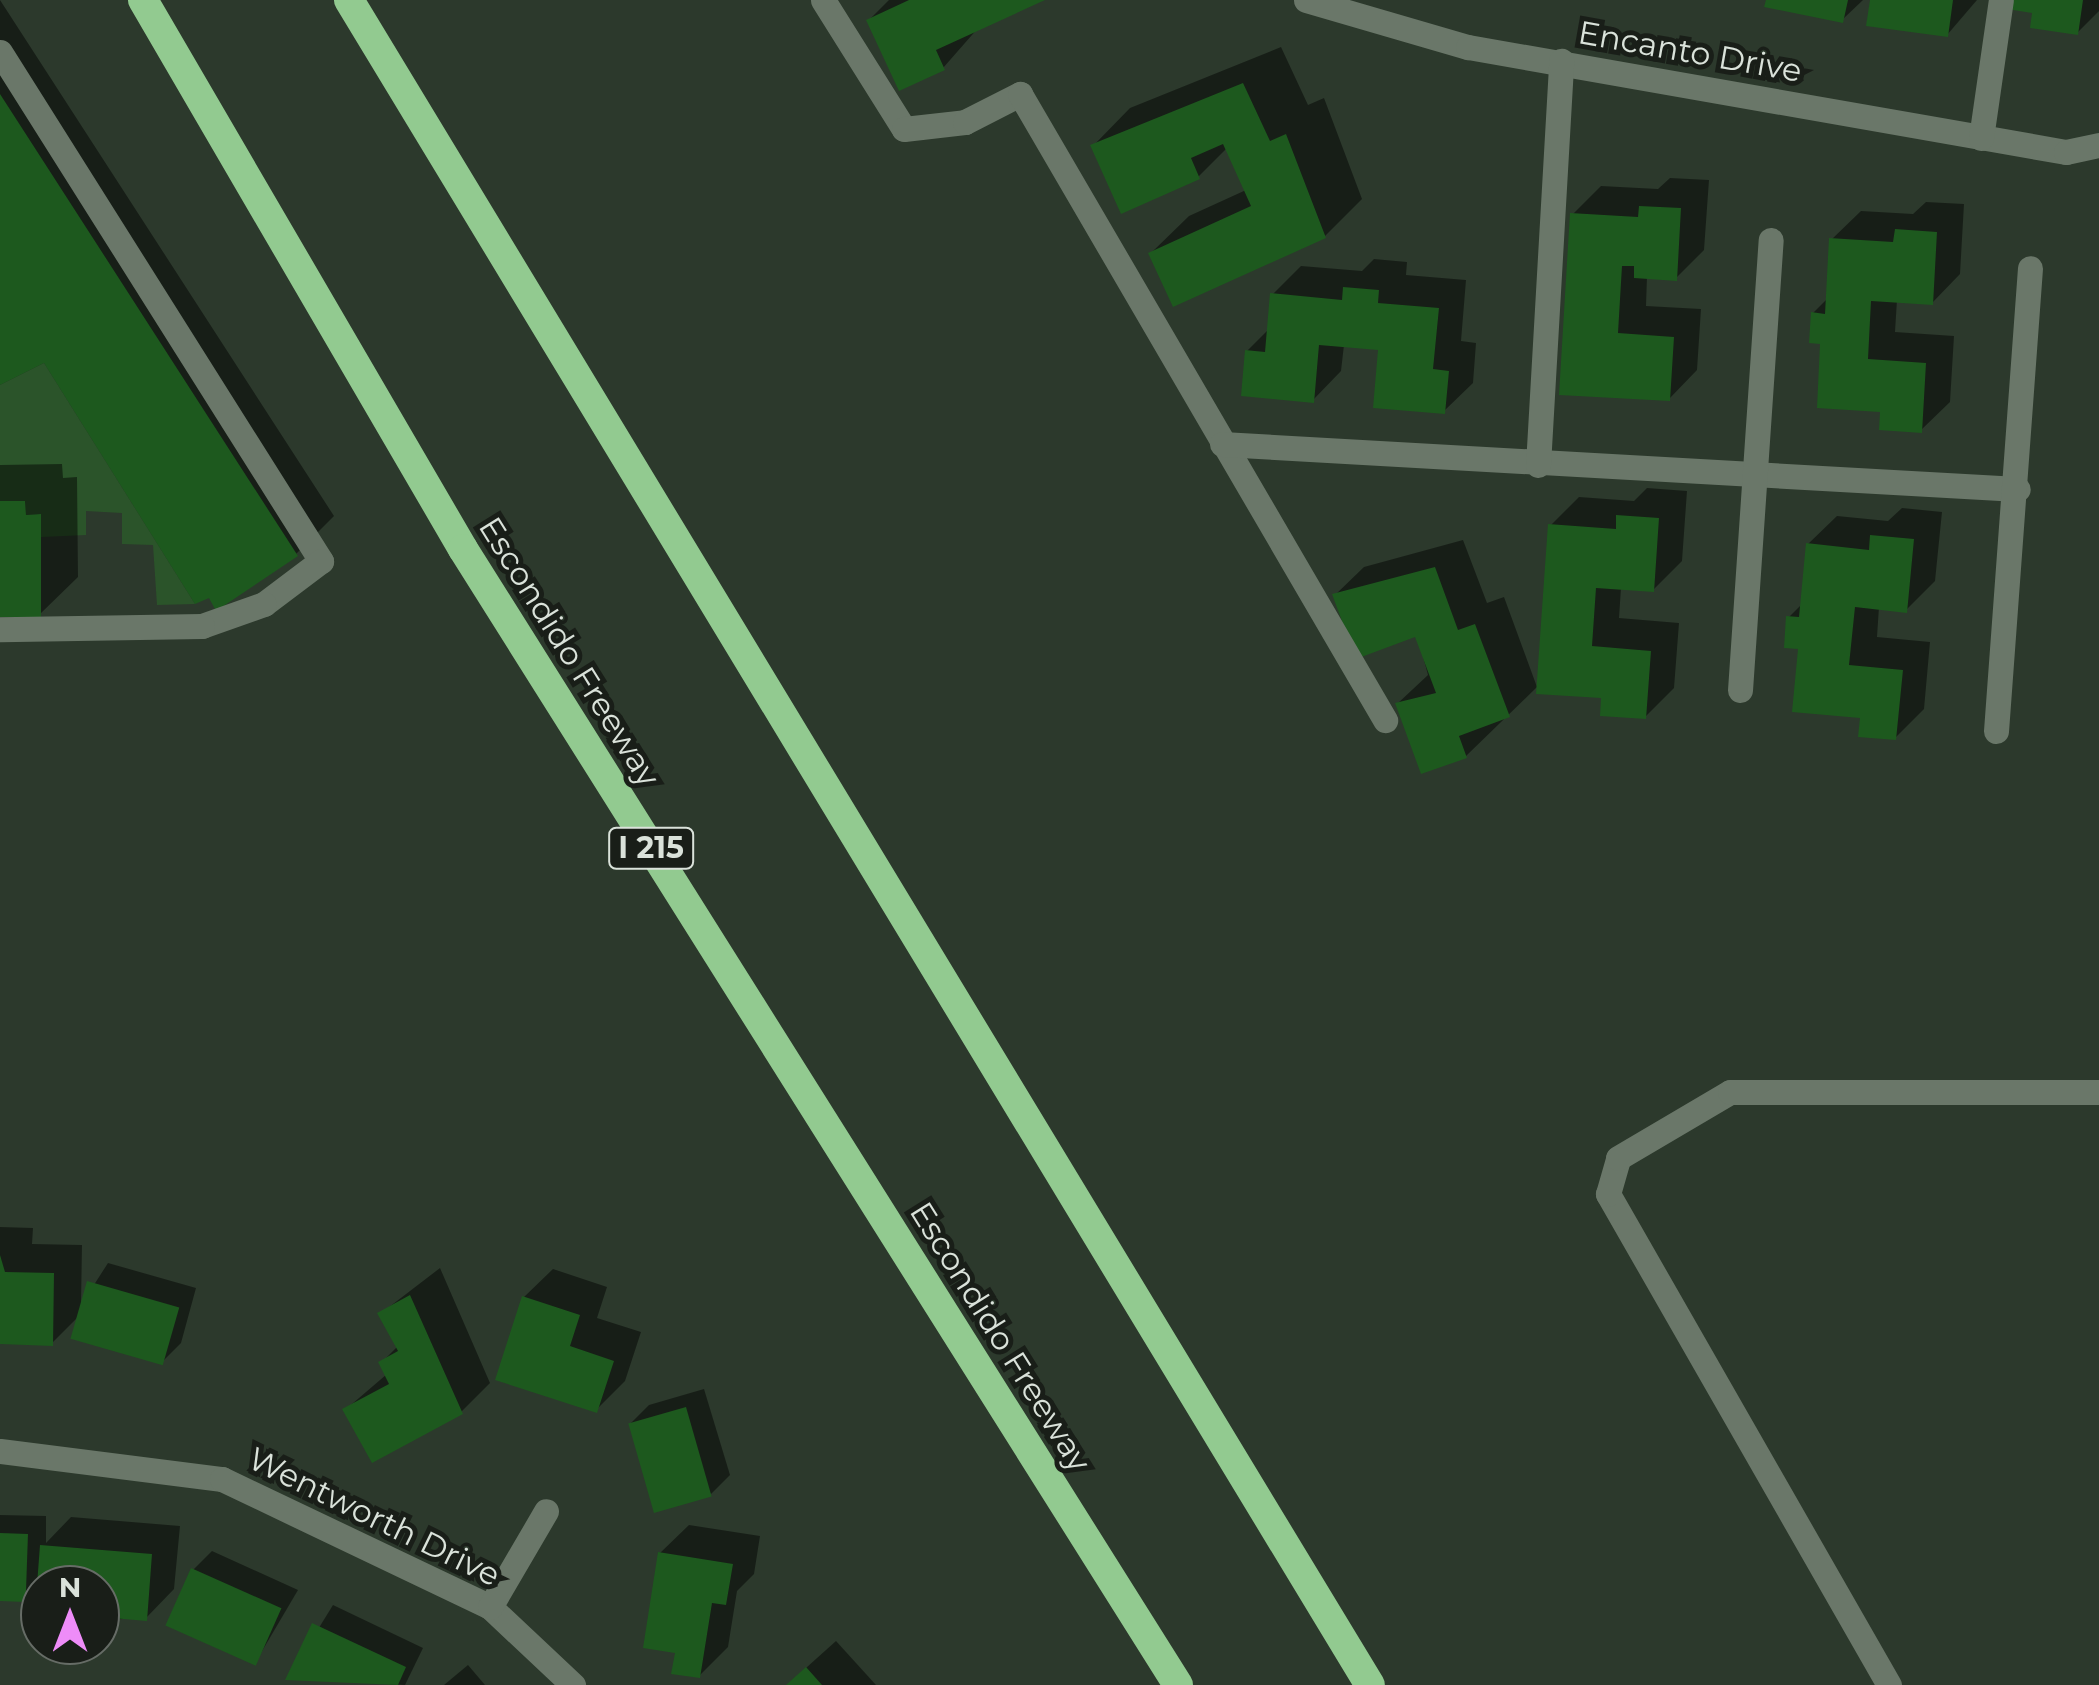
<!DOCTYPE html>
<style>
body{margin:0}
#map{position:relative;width:2099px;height:1685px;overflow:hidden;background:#2c392c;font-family:Montserrat,sans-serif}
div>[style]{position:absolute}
.green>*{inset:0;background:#2b542a}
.shadow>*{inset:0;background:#0007}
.building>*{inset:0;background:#1d591e;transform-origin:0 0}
.minor>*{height:25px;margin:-12.5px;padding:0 12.5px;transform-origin:12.5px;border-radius:12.5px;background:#6a7769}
.highway>*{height:30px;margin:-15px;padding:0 15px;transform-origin:15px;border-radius:15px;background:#92ca90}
span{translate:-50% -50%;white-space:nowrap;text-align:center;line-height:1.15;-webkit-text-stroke:10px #191e18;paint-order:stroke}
.shield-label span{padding:2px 8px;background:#191e18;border:2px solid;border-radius:8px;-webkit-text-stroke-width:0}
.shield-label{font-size:30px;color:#dae2da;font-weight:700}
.street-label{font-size:32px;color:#dae2da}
.north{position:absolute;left:20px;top:1565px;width:100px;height:100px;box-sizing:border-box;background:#191e18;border:2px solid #666c66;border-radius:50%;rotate:0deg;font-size:28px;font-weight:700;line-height:40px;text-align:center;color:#dae2da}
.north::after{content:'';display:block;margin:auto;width:35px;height:45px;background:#ee8cf8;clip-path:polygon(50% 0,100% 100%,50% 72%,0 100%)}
</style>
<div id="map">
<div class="green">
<div style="clip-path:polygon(44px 363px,195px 604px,157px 605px,153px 545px,122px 544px,122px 513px,86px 511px,86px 535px,41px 537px,40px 514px,26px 515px,25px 501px,0 501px,0 385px)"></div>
</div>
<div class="shadow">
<div style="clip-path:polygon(0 0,334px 516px,296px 554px,45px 360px,0 380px)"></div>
<div style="clip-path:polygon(889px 0,1039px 0,979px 27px,943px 68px,869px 20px)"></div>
<div style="clip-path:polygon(1768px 0,1863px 0,1842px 20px)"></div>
<div style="clip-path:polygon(1872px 0,1977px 0,1947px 35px)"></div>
<div style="clip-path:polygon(2011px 0,2099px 0,2099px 11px,2077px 33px)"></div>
<div style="clip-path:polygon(1281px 47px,1308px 105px,1324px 98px,1362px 199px,1325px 236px,1151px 253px,1189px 216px,1246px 190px,1227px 148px,1198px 177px,1093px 146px,1130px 108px)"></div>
<div style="clip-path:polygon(1670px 178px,1709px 180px,1704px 250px,1676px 278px,1647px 277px,1646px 306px,1701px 309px,1697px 370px,1669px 399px,1562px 392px,1572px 215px,1601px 186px,1658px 189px)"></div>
<div style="clip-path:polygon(1926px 202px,1964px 204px,1960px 274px,1932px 303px,1897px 300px,1895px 332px,1954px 336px,1950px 402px,1921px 430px,1882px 409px,1823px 341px,1813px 313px,1828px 298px,1832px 239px,1861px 211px,1913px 214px)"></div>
<div style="clip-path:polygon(1374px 259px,1407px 262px,1406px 275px,1466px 280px,1461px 341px,1476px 343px,1473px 383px,1444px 411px,1381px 348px,1344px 345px,1341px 371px,1313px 400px,1247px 351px,1270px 328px,1273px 294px,1301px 266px,1362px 271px)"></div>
<div style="clip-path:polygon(62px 464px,63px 478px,77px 477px,78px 577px,40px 614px,0 615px,0 465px)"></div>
<div style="clip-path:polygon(1647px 488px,1687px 491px,1682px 561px,1653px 590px,1621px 588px,1619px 618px,1679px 623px,1674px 688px,1645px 717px,1603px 696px,1551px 525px,1579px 497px,1634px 501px)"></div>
<div style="clip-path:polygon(1902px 508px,1942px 512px,1935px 581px,1906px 610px,1879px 607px,1877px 637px,1930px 642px,1924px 709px,1895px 738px,1800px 647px,1789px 617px,1803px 603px,1808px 544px,1837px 516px,1888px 521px)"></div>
<div style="clip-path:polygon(1463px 540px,1487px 603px,1504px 597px,1537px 687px,1466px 756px,1397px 704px,1428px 675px,1417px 634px,1335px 595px,1364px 567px)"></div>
<div style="clip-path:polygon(0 1227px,33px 1228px,32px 1244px,82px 1245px,81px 1305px,108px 1263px,196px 1288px,181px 1343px,162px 1362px,79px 1316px,52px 1343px,0 1342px)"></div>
<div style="clip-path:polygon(440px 1268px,490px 1383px,461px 1412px,345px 1410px,387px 1374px,381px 1363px,398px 1346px,380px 1314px)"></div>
<div style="clip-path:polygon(553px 1269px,607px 1287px,597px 1318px,641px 1332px,625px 1381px,596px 1410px,524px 1297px)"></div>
<div style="clip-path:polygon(704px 1389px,730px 1475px,711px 1494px,630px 1424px,649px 1405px)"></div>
<div style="clip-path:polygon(0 1515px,46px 1516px,46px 1543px,71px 1517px,180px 1526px,174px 1589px,146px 1618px,100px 1620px,100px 1585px,40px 1585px,36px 1622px,39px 1585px,26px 1598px,0 1598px)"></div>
<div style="clip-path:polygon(689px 1525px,760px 1536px,754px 1574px,737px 1591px,728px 1647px,699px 1676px,678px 1651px,660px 1553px)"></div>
<div style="clip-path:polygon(212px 1551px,298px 1590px,255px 1663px,193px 1570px)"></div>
<div style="clip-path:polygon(333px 1605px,423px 1648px,405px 1685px,288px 1678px)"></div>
<div style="clip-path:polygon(836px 1641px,876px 1685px,787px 1685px)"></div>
<div style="clip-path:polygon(468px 1665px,485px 1685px,444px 1685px)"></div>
</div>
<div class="building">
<div style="clip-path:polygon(909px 0,1045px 0,936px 50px,945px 70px,899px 91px,866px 20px)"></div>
<div style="clip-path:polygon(1766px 0,1848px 0,1843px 23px,1764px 7px)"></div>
<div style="clip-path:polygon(1870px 0,1953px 0,1948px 37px,1866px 26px)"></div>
<div style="clip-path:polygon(2009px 0,2083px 0,2078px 35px,2030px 28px,2032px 13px,2007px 9px)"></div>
<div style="clip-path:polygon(1243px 83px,1270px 141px,1286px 134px,1326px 238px,1173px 307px,1148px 253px,1251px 206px,1223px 144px,1191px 158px,1200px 179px,1121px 214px,1090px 145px)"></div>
<div style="clip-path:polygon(0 94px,298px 556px,216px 611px,209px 598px,195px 604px,44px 363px,0 385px)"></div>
<div style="clip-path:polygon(1639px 206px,1681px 208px,1677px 281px,1634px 278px,1634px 266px,1622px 266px,1618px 333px,1674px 337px,1670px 401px,1559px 395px,1570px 213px,1638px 217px)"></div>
<div style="clip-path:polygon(1895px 229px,1937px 232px,1933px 305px,1871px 301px,1868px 359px,1926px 363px,1922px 433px,1879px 430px,1880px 412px,1817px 408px,1820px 344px,1809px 343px,1811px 312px,1825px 314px,1829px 238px,1893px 242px)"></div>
<div style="clip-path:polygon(1343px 287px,1379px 290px,1378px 303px,1439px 308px,1433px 369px,1449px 371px,1445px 414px,1373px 408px,1378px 350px,1319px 345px,1314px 403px,1241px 396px,1245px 350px,1265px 352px,1270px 293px,1342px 300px)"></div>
<div style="clip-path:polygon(0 501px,25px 501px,26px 515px,41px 514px,41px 617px,0 617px)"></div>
<div style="clip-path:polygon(1616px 515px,1659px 518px,1654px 592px,1596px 588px,1592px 646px,1651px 651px,1646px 719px,1600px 716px,1601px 698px,1536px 694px,1548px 524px,1616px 529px)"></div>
<div style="clip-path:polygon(1870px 535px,1914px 539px,1907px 613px,1855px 607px,1849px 665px,1903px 670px,1896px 740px,1858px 737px,1860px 718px,1792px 712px,1798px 649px,1784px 648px,1786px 616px,1799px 617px,1806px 543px,1869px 550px)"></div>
<div style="clip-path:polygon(1435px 567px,1458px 630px,1475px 624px,1510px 717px,1459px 736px,1467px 758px,1421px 774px,1395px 703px,1436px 693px,1415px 637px,1356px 659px,1332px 594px)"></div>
<div style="clip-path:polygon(0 1255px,5px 1272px,54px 1273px,53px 1346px,0 1344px)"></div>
<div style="left:87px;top:1281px;width:96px;height:60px;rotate:16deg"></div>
<div style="clip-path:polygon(410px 1295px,463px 1414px,372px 1463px,342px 1409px,389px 1384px,378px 1362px,398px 1351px,377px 1313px)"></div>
<div style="clip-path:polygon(522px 1296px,580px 1315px,570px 1346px,614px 1361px,597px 1413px,495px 1380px)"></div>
<div style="left:686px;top:1407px;width:93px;height:60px;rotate:74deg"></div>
<div style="left:0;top:1533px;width:28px;height:68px;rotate:2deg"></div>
<div style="clip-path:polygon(40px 1545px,152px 1554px,147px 1621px,100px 1617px,100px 1585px,40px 1585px,34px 1625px)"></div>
<div style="clip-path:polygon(658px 1552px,733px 1564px,726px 1605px,712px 1603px,700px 1678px,671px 1674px,675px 1653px,643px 1648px)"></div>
<div style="left:191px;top:1568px;width:99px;height:63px;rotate:24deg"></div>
<div style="clip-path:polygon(312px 1623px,406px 1667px,398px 1685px,285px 1680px)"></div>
<div style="clip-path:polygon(806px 1667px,822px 1685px,786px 1685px)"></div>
</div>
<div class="minor">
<div style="left:823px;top:0;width:152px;rotate:57.9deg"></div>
<div style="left:904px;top:129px;width:61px;rotate:-6.5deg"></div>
<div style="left:965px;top:122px;width:62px;rotate:-27deg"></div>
<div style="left:1020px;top:94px;width:725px;rotate:59.75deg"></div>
<div style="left:1306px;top:0;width:169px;rotate:16.2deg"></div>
<div style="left:1468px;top:47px;width:607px;rotate:9.96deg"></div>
<div style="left:2066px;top:152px;width:34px;rotate:-12deg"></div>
<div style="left:0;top:52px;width:602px;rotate:57.76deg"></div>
<div style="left:321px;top:561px;width:71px;rotate:143deg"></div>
<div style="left:264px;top:604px;width:66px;rotate:160.5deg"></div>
<div style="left:202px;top:626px;width:202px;rotate:179.1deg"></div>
<div style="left:1981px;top:138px;width:139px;rotate:-81.8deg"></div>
<div style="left:1222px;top:444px;width:797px;rotate:3.24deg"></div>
<div style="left:1538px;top:465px;width:405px;rotate:-86.7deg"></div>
<div style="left:1740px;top:690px;width:451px;rotate:-86.1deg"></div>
<div style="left:1996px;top:731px;width:464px;rotate:-85.8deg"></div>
<div style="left:0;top:1451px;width:224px;rotate:7.2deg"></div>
<div style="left:222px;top:1479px;width:297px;rotate:25.5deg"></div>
<div style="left:490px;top:1607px;width:114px;rotate:43.2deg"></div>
<div style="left:490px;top:1607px;width:111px;rotate:-59.7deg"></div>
<div style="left:1889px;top:1685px;width:566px;rotate:-119.78deg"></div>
<div style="left:1608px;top:1194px;width:37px;rotate:-74deg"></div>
<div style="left:1618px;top:1158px;width:130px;rotate:-30.5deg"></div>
<div style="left:1730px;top:1092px;width:369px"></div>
</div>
<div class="highway">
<div style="left:143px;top:0;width:635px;rotate:59.76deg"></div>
<div style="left:463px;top:549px;width:1342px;rotate:57.81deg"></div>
<div style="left:349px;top:0;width:1970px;rotate:58.79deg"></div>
</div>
<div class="shield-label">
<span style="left:651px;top:848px">I 215</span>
</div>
<div class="street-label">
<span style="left:1690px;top:52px;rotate:10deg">Encanto Drive</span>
<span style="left:569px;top:652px;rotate:58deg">Escondido Freeway</span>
<span style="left:1000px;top:1337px;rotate:58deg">Escondido Freeway</span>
<span style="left:374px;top:1517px;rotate:26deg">Wentworth Drive</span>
</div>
<div class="north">N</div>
</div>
